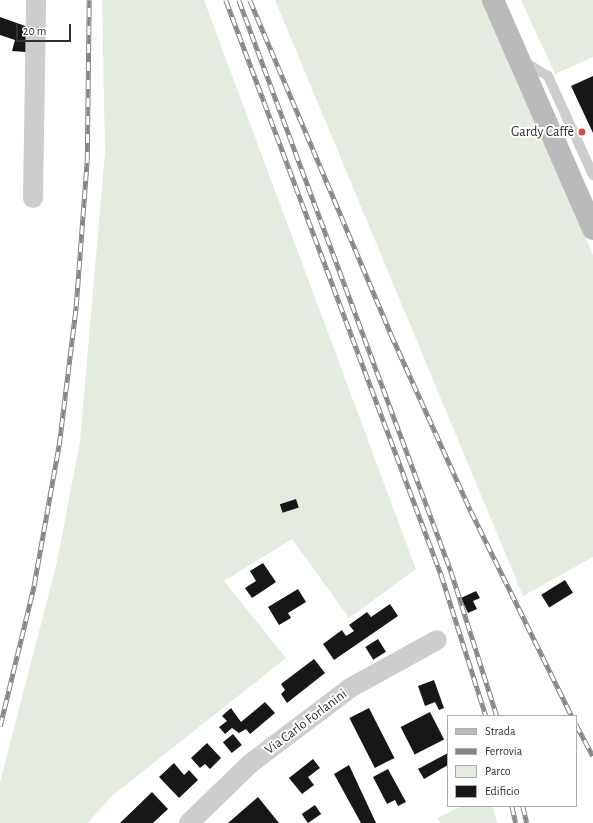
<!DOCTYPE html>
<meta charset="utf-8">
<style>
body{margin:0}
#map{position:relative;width:593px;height:823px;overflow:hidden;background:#fff;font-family:"Alegreya Sans",sans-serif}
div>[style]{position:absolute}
.green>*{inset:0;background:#e4ece0}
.building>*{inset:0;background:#171717;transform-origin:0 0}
.service>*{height:10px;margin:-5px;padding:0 5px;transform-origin:5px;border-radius:5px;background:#cdcdcd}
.minor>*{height:20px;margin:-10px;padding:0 10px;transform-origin:10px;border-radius:10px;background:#cdcdcd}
.secondary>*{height:22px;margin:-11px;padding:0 11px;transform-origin:11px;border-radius:11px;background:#bababa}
.rail>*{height:4.5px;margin-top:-2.25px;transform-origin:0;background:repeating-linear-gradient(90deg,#fff 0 9px,#858585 0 18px);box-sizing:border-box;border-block:1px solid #858585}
.dots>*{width:11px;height:11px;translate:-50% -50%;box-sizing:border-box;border:2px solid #fff;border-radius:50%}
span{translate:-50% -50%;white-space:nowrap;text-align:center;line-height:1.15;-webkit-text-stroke:4px #fff;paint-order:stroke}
.poi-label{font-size:14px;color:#303030}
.right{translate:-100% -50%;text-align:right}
.street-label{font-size:14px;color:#303030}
.legend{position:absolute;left:447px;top:715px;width:130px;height:92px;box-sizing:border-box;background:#fff;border:1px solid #acacac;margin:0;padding:5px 7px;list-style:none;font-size:12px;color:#303030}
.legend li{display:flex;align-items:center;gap:8px;height:20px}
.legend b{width:20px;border:1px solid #acacac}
.scale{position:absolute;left:16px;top:24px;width:55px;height:18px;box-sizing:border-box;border:2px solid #303030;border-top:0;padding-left:5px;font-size:12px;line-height:14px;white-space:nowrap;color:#303030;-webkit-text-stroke:3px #fff;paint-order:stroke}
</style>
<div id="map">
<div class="green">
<div style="clip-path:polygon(102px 0,204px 0,416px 569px,349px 618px,292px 539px,224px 581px,286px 658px,112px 796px,88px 823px,0 823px,0 782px,57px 562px,80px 441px,105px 152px)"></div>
<div style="clip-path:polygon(275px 0,484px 0,593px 255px,593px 557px,523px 596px)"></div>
<div style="clip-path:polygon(521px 0,593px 0,593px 57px,555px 74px)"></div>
<div style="clip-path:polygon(462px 806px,493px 806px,497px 823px,440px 823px,437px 818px)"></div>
</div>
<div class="building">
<div style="clip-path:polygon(0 17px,28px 27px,26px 52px,12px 51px,15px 40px,0 35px)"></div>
<div style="clip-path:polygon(593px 76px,593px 133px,571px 86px)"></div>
<div style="left:296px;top:499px;width:9px;height:17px;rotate:72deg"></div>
<div style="clip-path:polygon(263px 563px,276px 582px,252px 598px,245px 588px,256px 581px,250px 571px)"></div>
<div style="left:565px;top:580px;width:15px;height:28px;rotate:58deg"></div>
<div style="clip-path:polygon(298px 589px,306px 602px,288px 613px,291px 618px,279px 625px,268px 607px)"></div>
<div style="clip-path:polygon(476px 591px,480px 598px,473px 601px,477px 609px,468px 613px,461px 598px)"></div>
<div style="clip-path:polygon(390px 604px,398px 616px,334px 660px,323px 644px,342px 630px,346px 636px,354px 631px,349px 625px,367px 612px,371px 617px)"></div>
<div style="left:378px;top:639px;width:15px;height:15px;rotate:58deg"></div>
<div style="clip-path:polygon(314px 659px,325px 673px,287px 703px,281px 694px,285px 690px,281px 684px)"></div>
<div style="clip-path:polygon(434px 680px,444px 708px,439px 710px,435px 702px,425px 706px,418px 686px)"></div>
<div style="clip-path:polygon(265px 702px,275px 713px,250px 734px,246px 729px,239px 733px,232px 728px,225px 734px,219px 727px,227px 721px,222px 716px,231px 708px,241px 722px)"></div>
<div style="left:369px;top:708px;width:56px;height:22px;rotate:63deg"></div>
<div style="left:430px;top:712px;width:31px;height:33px;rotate:63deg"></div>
<div style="left:233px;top:734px;width:14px;height:13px;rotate:51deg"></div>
<div style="clip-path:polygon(207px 743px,221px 758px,210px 769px,205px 764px,200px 768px,191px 758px)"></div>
<div style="clip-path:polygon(448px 753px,448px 765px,424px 779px,418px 769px)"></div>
<div style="clip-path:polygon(313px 759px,320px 768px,308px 777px,314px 785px,302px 794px,289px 778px)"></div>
<div style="clip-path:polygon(174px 763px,184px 775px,189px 770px,198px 780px,179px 798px,159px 777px)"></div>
<div style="clip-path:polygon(349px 765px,376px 823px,361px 823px,334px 774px)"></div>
<div style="clip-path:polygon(388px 769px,406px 802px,398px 806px,395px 800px,387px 804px,373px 777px)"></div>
<div style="clip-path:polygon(152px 792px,168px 809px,153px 823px,120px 823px)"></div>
<div style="clip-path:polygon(258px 797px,279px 823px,228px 823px)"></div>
<div style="left:315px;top:805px;width:11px;height:16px;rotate:56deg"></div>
</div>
<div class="service">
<div style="left:523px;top:61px;width:29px;rotate:31deg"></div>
<div style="left:548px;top:76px;width:109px;rotate:65.6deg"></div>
</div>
<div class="minor">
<div style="left:33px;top:198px;width:198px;rotate:-89.1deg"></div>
<div style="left:189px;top:823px;width:86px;rotate:-44.1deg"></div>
<div style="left:251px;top:763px;width:124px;rotate:-37.1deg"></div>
<div style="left:350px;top:688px;width:99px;rotate:-28.9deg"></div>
</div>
<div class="secondary">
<div style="left:493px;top:0;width:250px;rotate:66.4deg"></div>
</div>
<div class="rail">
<div style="left:226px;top:0;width:613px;rotate:69.47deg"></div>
<div style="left:441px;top:574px;width:149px;rotate:72.4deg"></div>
<div style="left:239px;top:0;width:609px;rotate:69.63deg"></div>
<div style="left:451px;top:571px;width:152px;rotate:72.4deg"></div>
<div style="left:250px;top:0;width:363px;rotate:67.1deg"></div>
<div style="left:391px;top:334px;width:194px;rotate:65.7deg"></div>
<div style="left:471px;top:511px;width:229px;rotate:63.8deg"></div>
<div style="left:576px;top:724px;width:36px;rotate:62deg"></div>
<div style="left:0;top:726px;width:145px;rotate:-76.4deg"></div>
<div style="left:34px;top:585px;width:142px;rotate:-79.9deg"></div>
<div style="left:59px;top:445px;width:140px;rotate:-83deg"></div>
<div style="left:76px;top:306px;width:145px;rotate:-85.7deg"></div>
<div style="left:87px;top:161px;width:161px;rotate:-89.3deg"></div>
<div style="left:512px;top:806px;width:17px;rotate:77deg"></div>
<div style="left:523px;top:806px;width:17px;rotate:77deg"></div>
</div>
<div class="dots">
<div style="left:582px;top:132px;background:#d45045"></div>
</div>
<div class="poi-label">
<span class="right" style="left:574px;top:132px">Gardy Caffè</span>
</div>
<div class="street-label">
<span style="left:306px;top:722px;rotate:-37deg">Via Carlo Forlanini</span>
</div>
<ul class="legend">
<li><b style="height:5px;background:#bababa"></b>Strada</li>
<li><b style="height:5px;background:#858585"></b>Ferrovia</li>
<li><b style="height:11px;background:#e4ece0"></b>Parco</li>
<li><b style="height:11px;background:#171717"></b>Edificio</li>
</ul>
<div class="scale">20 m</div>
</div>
